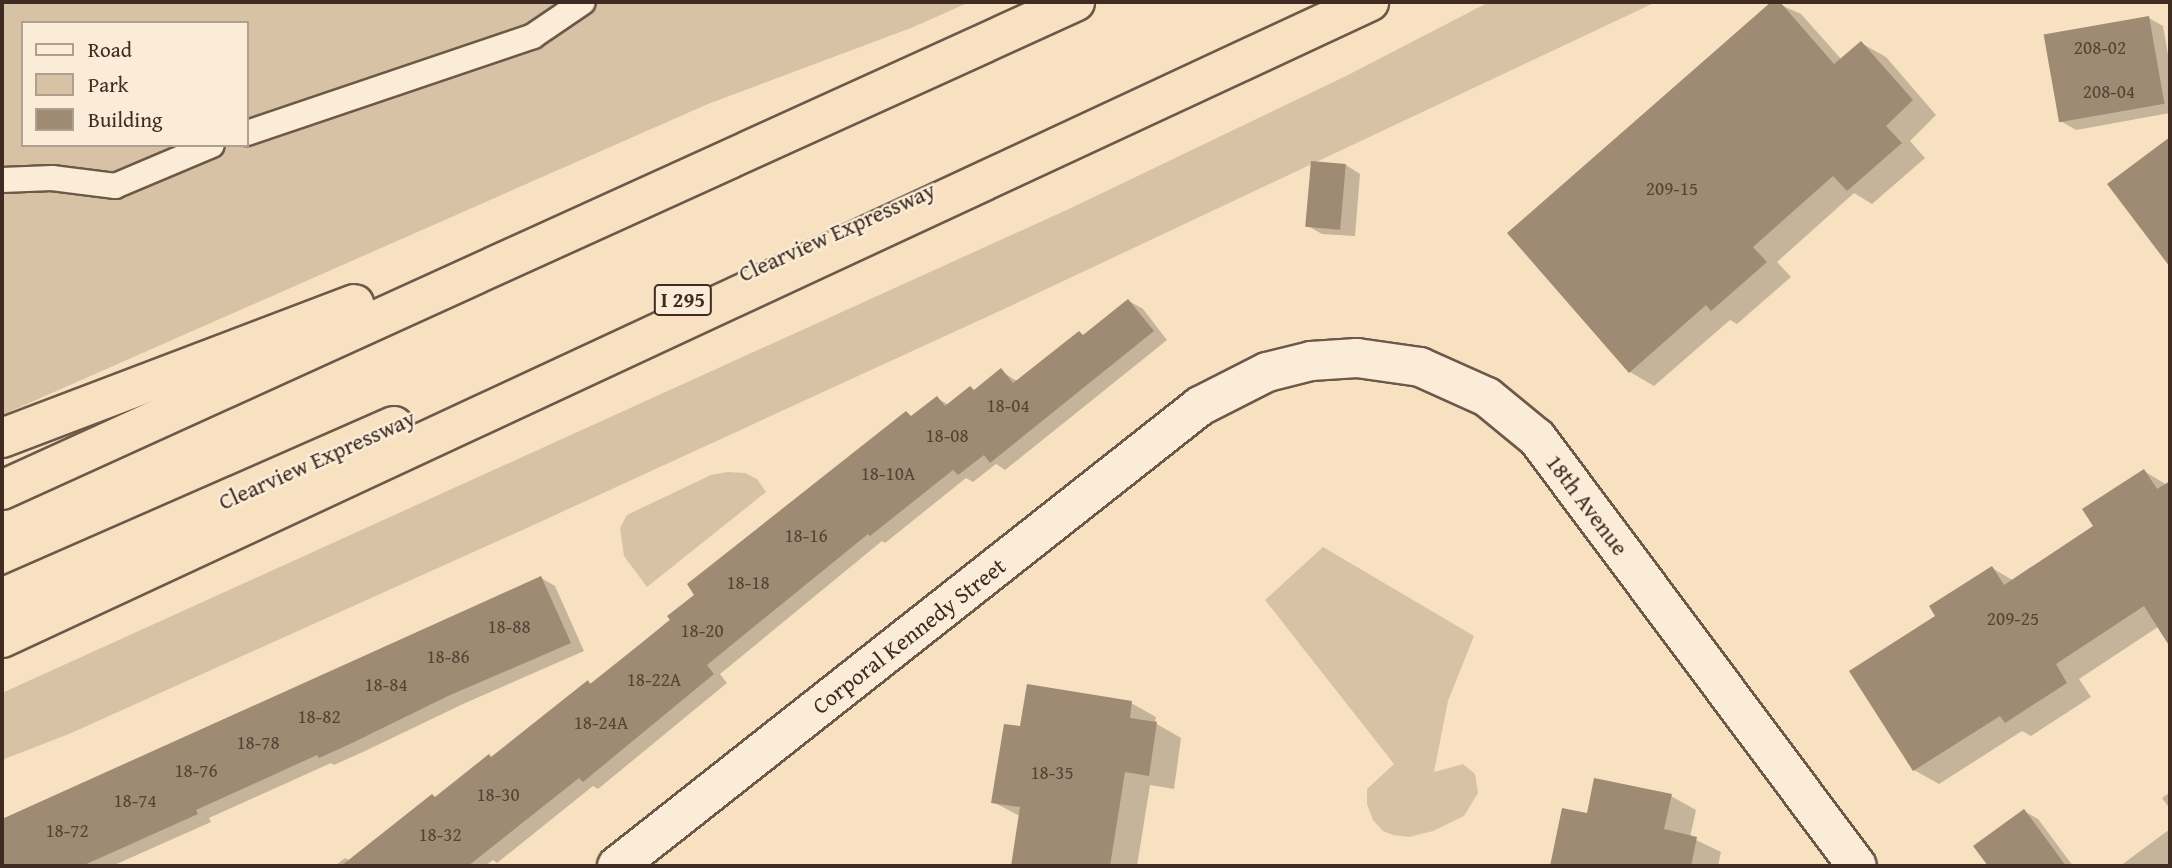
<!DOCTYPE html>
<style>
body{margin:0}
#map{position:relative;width:2172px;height:868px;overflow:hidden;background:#f7e1c1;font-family:"Gentium Book Plus",serif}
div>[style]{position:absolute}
.green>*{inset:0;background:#d8c2a6}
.shadow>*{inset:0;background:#0003}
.building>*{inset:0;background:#9f8a74;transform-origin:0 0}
.roads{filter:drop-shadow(2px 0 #6d5849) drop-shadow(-2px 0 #6d5849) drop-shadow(0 2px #6d5849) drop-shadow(0 -2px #6d5849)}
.service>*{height:24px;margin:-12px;padding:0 12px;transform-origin:12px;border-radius:12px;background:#faecd7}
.minor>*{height:38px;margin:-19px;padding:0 19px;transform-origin:19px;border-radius:19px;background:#faecd7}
.motorway>*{height:38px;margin:-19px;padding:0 19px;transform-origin:19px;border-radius:19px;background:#f7e1c1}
span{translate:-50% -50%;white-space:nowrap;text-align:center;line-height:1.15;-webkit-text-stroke:5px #faecd7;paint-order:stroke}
.number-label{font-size:19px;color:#574336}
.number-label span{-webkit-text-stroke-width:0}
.shield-label span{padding:2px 5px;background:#faecd7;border:2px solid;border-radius:5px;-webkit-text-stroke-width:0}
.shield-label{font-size:21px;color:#3f2b21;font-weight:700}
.street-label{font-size:23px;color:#3f2b21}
.frame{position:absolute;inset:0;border:4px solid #3f2b21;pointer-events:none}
.legend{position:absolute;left:21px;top:21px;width:228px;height:126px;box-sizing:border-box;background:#faecd7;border:2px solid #af9f8e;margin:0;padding:9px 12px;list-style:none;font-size:21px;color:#3f2b21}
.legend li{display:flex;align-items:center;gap:14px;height:35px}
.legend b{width:35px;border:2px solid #af9f8e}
</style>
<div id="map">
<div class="green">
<div style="clip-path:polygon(evenodd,2px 2px,970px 2px,911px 28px,708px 104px,2px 415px,2px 2px,23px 23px,247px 23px,247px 145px,23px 145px,23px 23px)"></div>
<div style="clip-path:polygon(1489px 2px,1656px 2px,1004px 309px,540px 522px,69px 734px,2px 760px,2px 693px,1071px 208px,1348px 75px)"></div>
<div style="clip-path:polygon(728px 472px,745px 473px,757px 479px,766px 492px,647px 587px,624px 556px,620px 528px,627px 515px,711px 475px)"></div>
<div style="clip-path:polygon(1323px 547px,1474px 636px,1448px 701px,1434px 772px,1463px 764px,1475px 774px,1478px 793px,1464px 816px,1433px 831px,1409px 837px,1393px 835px,1383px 831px,1373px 820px,1367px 804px,1367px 789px,1394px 764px,1265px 600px)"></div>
</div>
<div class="shadow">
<div style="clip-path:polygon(1774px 2px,1801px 14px,1842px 60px,1861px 43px,1886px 57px,1936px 115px,1910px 141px,1925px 158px,1872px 204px,1854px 193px,1777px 262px,1791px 277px,1737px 324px,1730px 320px,1654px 386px,1630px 372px,1509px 233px)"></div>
<div style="clip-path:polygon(2149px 18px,2163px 26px,2170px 66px,2170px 113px,2076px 130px,2062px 122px)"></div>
<div style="clip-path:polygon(2170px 139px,2170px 265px,2109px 184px)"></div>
<div style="clip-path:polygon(1346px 165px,1360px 174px,1355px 236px,1322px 234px,1308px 226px)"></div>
<div style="clip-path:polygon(1129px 301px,1143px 309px,1167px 340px,1005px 470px,996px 464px,973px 482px,966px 478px,885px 543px,882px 541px,720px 674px,727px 683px,598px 789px,593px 786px,497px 863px,493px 860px,485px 866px,335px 866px,345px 858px,351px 861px,492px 758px,588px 682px,592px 684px,937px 398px,949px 405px,976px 391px,1001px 371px,1017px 381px,1084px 336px)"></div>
<div style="clip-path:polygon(2144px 471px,2167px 485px,2170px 483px,2170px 630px,2161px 625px,2079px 679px,2091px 697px,2031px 736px,2022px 731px,1939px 784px,1914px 770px,1938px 616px,1992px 568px,2014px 581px,2096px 527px)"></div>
<div style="clip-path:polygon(541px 578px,555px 586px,584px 651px,463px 704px,365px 751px,334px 765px,331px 763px,209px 818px,211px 822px,112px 866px,2px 866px,2px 821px)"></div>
<div style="clip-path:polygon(1131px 703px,1156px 717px,1155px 723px,1181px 738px,1174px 789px,1150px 785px,1137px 866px,1012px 866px,1020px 816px,993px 802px,1022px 728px)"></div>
<div style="clip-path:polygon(2170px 792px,2170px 809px,2162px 798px)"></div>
<div style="clip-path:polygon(1671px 796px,1696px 810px,1690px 837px,1721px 852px,1718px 866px,1552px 866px,1564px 810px,1588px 815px)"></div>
<div style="clip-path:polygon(2024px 811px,2038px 819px,2073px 866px,1990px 866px,1975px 846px)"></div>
<div style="clip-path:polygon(2170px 829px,2170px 866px,2120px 866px)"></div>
</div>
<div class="building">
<div style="clip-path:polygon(1771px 2px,1780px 2px,1834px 64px,1861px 41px,1913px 100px,1886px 126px,1902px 143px,1847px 191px,1833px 176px,1753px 247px,1767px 262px,1711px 311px,1706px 305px,1629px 373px,1507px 233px)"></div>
<div style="left:2149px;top:16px;width:89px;height:107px;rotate:80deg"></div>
<div style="clip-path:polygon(2170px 137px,2170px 267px,2107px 184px)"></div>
<div style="left:1311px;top:161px;width:35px;height:66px;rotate:5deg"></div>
<div style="clip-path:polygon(1128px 299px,1154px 331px,990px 463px,984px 455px,958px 475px,953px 470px,870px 536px,868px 534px,707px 665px,714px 674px,583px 782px,579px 778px,468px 866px,341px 866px,432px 794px,435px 797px,489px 754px,491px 757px,588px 680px,590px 684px,644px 641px,670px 620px,667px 616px,694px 595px,687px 584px,906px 411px,911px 416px,937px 396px,945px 406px,970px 386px,974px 390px,1001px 368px,1013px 383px,1079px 331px,1083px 335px)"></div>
<div style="clip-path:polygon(2144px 469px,2157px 489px,2170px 481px,2170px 647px,2144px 606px,2056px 664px,2067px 683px,2005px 723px,2000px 716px,1913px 771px,1849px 671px,1935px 616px,1929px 606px,1992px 566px,2004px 585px,2093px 526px,2082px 509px)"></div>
<div style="clip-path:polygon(541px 576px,571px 643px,448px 696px,350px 744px,319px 758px,317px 755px,196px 810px,198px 814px,82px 866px,2px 866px,2px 819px)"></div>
<div style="clip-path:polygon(1027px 684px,1132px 701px,1130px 718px,1157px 722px,1149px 776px,1125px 772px,1110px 866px,1011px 866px,1020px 807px,991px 803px,1004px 724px,1020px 726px)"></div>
<div style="clip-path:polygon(1594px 778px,1672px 794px,1664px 829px,1697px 837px,1691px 866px,1550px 866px,1562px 808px,1587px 813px)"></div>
<div style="clip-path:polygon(2024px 809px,2066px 866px,1988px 866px,1973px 846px)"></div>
</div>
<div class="roads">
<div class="service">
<div style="left:247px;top:133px;width:302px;rotate:-18.7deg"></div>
<div style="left:533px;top:36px;width:60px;rotate:-34.2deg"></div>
<div style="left:2px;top:180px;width:50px;rotate:-2.3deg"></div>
<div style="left:52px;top:178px;width:64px;rotate:7.2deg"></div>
<div style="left:115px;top:186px;width:105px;rotate:-22.9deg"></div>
</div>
<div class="minor">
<div style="left:617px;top:866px;width:743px;rotate:-38.27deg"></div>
<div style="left:1200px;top:406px;width:75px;rotate:-26.9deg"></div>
<div style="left:1267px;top:372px;width:45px;rotate:-14deg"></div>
<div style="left:1311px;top:361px;width:46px;rotate:-3.7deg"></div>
<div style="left:1357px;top:358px;width:64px;rotate:8.1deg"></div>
<div style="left:1420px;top:367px;width:73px;rotate:24.1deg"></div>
<div style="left:1487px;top:397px;width:65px;rotate:39.4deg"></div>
<div style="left:1537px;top:438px;width:534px;rotate:53.22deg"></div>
</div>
<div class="motorway">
<div style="left:2px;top:438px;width:377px;rotate:-20.8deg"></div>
<div style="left:2px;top:490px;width:1179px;rotate:-24.46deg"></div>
<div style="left:2px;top:598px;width:428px;rotate:-23.7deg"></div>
<div style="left:2px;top:638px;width:1508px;rotate:-24.95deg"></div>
</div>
</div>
<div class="number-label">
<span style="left:2100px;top:48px">208-02</span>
<span style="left:2109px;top:92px">208-04</span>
<span style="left:1672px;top:189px">209-15</span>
<span style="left:1008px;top:406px">18-04</span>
<span style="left:947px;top:436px">18-08</span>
<span style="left:888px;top:474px">18-10A</span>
<span style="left:806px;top:536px">18-16</span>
<span style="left:748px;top:583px">18-18</span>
<span style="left:2013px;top:619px">209-25</span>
<span style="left:509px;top:627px">18-88</span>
<span style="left:702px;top:631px">18-20</span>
<span style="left:448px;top:657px">18-86</span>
<span style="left:654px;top:680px">18-22A</span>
<span style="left:386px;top:685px">18-84</span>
<span style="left:319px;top:717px">18-82</span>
<span style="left:601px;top:723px">18-24A</span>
<span style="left:258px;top:743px">18-78</span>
<span style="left:196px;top:771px">18-76</span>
<span style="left:1052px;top:773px">18-35</span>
<span style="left:498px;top:795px">18-30</span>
<span style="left:135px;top:801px">18-74</span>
<span style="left:67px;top:831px">18-72</span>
<span style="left:440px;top:835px">18-32</span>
</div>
<div class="shield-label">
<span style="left:683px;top:300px">I 295</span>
</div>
<div class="street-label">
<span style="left:837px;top:232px;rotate:-24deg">Clearview Expressway</span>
<span style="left:317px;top:460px;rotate:-24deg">Clearview Expressway</span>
<span style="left:1587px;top:505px;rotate:53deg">18th Avenue</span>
<span style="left:909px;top:636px;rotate:-38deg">Corporal Kennedy Street</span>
</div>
<div class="frame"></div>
<ul class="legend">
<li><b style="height:9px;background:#faecd7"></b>Road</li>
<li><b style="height:19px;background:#d8c2a6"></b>Park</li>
<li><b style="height:19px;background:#9f8a74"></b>Building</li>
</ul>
</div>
